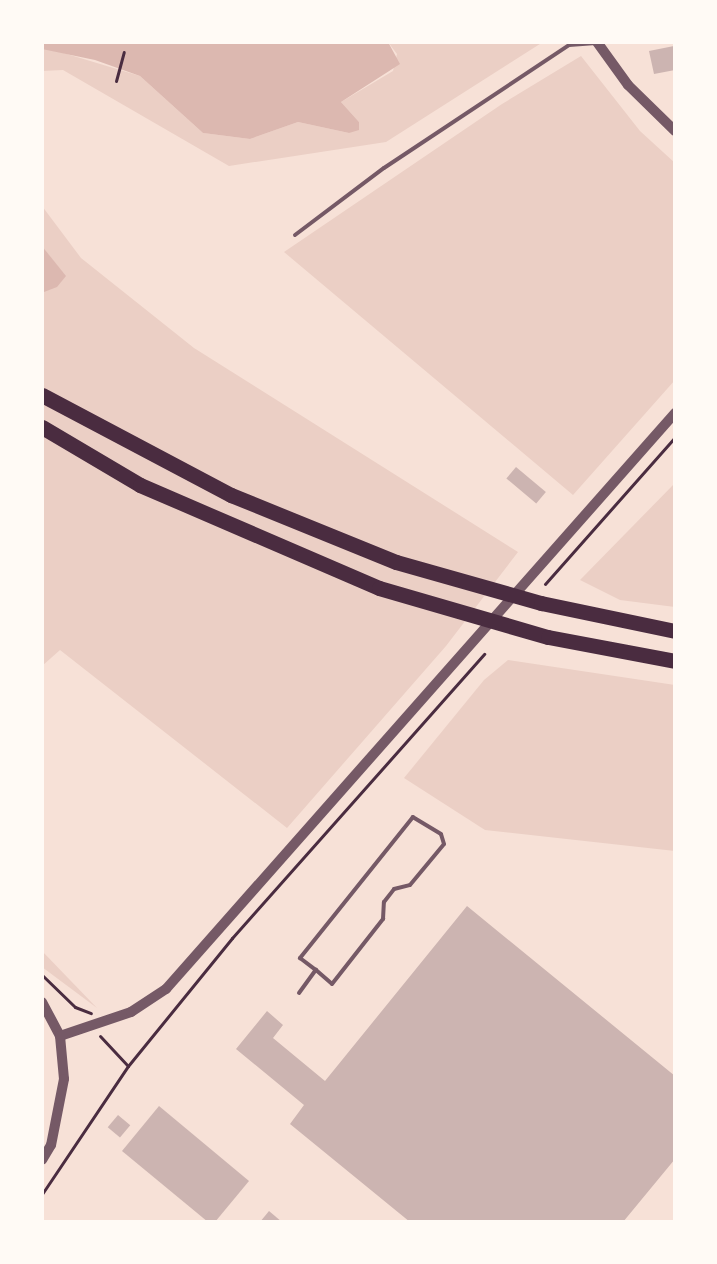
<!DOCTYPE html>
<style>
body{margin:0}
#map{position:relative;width:717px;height:1264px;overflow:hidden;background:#f7e1d7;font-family:Arial,sans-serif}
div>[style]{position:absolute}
.green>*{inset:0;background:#ebcfc5}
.water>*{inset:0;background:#dcb8b0}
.building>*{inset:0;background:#ccb4b1;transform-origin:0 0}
.path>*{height:3px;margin:-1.5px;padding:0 1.5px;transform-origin:1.5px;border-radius:1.5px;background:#4a2c40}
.service>*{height:4px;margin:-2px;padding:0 2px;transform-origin:2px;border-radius:2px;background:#755966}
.tertiary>*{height:10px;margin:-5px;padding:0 5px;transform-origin:5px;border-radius:5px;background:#755966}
.motorway>*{height:15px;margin:-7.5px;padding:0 7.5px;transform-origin:7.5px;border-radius:7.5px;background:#4a2c40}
span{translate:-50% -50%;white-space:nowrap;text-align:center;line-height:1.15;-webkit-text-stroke:6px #fffaf5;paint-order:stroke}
.frame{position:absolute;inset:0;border:44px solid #fffaf5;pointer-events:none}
</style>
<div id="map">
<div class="green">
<div style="clip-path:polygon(388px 42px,543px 42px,386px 142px,229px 166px,63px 70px,42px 71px,42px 49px,47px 48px,140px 76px,203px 133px,250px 139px,298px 122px,349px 133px,359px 122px,341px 102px,393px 71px,397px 54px)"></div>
<div style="clip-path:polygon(581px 56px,640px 131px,675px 163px,675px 380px,573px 495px,284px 252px,502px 104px)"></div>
<div style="clip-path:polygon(42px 206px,81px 258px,194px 348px,518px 552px,446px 646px,287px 828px,60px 650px,42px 666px,42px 291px,65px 276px,42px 246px)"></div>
<div style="clip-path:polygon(675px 483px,675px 607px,620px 600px,580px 580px)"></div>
<div style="clip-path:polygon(508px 660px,675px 685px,675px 851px,485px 830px,404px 778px,484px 680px)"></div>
<div style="clip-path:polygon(42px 951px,97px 1008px,42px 967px)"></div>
</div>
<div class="water">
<div style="clip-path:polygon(42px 42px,388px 42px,400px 64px,341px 102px,359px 122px,359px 130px,349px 133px,298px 122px,250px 139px,203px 133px,140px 76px,95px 60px,42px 49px)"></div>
<div style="clip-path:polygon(42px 246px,66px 276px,57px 287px,44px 292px)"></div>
</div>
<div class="building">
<div style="clip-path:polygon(674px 46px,675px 70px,654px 74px,649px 51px)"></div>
<div style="left:516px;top:467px;width:39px;height:15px;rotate:40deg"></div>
<div style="clip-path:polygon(467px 906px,675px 1076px,675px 1159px,623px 1222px,410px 1222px,290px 1124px,304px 1105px,236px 1049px,267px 1011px,283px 1025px,273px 1038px,325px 1081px)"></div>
<div style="clip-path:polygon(159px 1106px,249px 1181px,215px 1222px,208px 1222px,122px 1151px)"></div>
<div style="left:118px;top:1115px;width:16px;height:16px;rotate:40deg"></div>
<div style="clip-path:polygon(269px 1211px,282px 1222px,260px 1222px)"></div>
</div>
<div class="path">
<div style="left:116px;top:81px;width:30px;rotate:-75deg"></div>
<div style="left:545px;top:584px;width:196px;rotate:-48.5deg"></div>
<div style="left:42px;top:975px;width:46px;rotate:44.1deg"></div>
<div style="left:75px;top:1007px;width:17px;rotate:21deg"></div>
<div style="left:128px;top:1066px;width:165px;rotate:-50.9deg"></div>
<div style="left:232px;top:938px;width:380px;rotate:-48.4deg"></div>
<div style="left:42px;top:1194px;width:154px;rotate:-56.1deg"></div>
<div style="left:128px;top:1066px;width:41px;rotate:-133deg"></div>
</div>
<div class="service">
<div style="left:295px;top:235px;width:111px;rotate:-37deg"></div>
<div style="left:384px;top:168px;width:222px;rotate:-33.6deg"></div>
<div style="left:569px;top:45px;width:27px;rotate:-4deg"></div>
<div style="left:299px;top:993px;width:29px;rotate:-54deg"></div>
<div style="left:316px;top:970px;width:21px;rotate:41deg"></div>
<div style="left:332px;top:984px;width:83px;rotate:-51.9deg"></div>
<div style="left:383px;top:919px;width:17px;rotate:-87deg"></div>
<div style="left:384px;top:902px;width:16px;rotate:-52deg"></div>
<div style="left:394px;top:889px;width:16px;rotate:-14deg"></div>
<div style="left:410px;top:885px;width:53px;rotate:-50.3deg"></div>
<div style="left:444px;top:844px;width:10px;rotate:-107deg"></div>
<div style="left:441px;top:834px;width:33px;rotate:-149deg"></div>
<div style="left:413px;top:817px;width:181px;rotate:128.7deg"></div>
<div style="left:300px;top:958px;width:20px;rotate:37deg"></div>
</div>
<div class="tertiary">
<div style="left:597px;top:42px;width:53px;rotate:54.2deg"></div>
<div style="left:628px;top:85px;width:66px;rotate:44.4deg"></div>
<div style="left:42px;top:1002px;width:38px;rotate:62deg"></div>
<div style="left:60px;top:1036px;width:43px;rotate:84.7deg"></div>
<div style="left:64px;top:1079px;width:67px;rotate:101.1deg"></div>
<div style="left:51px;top:1145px;width:17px;rotate:121deg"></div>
<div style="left:60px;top:1036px;width:75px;rotate:-18.7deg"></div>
<div style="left:131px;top:1012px;width:42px;rotate:-33.3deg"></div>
<div style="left:166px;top:989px;width:769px;rotate:-48.53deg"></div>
</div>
<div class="motorway">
<div style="left:42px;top:395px;width:214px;rotate:27.9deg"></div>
<div style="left:231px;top:495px;width:178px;rotate:22.1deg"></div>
<div style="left:396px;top:562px;width:151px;rotate:15.8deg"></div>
<div style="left:541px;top:603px;width:137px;rotate:11.8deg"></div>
<div style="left:42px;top:427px;width:114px;rotate:30.6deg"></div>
<div style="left:140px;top:485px;width:260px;rotate:23.3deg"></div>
<div style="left:379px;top:588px;width:176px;rotate:16.2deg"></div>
<div style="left:548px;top:637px;width:129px;rotate:10.7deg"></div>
</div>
<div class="frame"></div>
</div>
